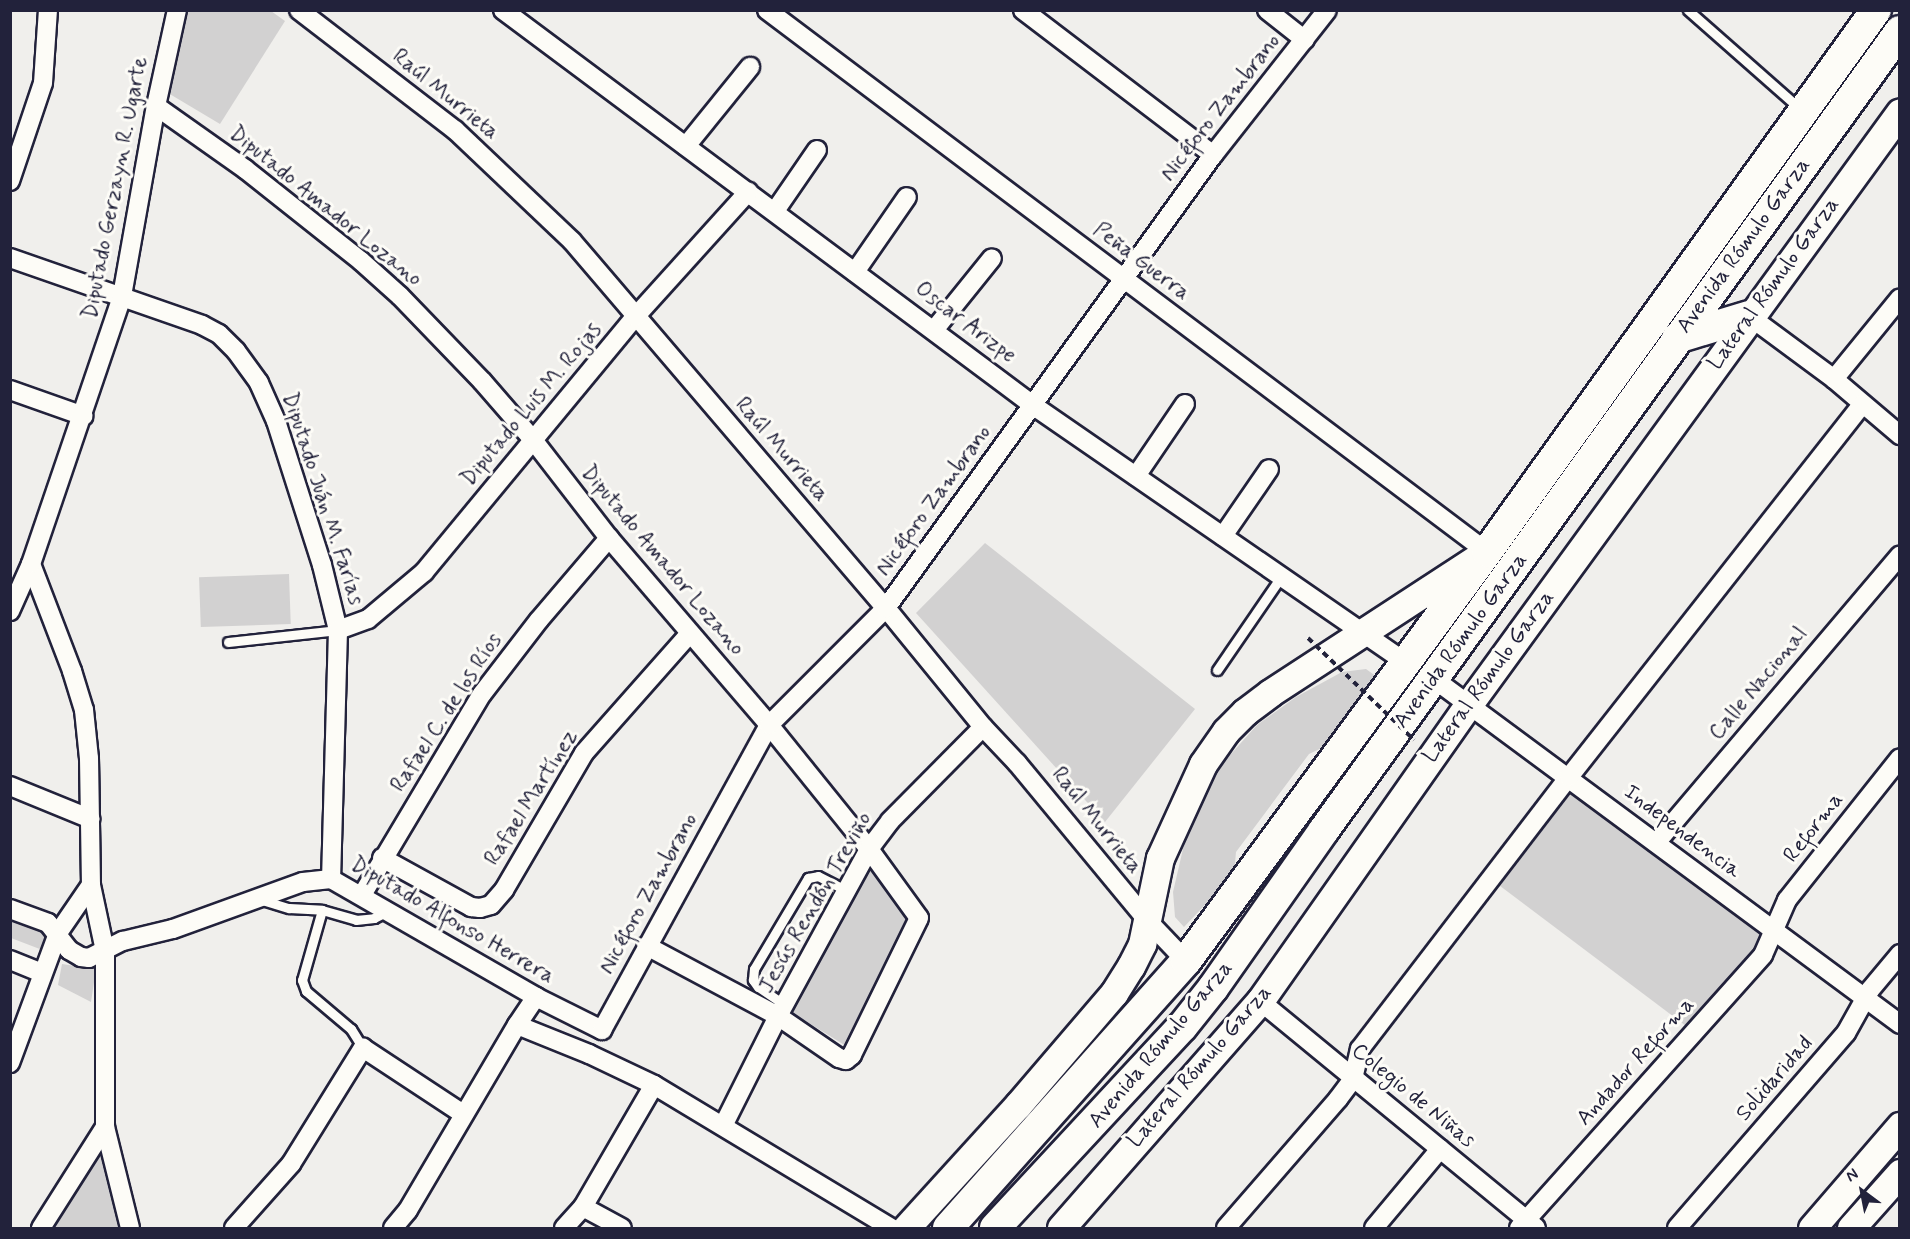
<!DOCTYPE html>
<meta charset="utf-8">
<style>
body{margin:0}
#map{position:relative;width:1910px;height:1239px;overflow:hidden;background:#f0efec;font-family:Mynerve,sans-serif}
div>[style]{position:absolute}
.green>*{inset:0;background:#d2d1d1;transform-origin:0 0}
.roads{filter:drop-shadow(2px 0 #22223b) drop-shadow(-2px 0 #22223b) drop-shadow(0 2px #22223b) drop-shadow(0 -2px #22223b)}
.lane>*{height:9px;margin:-4.5px;padding:0 4.5px;transform-origin:4.5px;border-radius:4.5px;background:#fdfcf7}
.street>*{height:18px;margin:-9px;padding:0 9px;transform-origin:9px;border-radius:9px;background:#fdfcf7}
.secondary>*{height:27px;margin:-13.5px;padding:0 13.5px;transform-origin:13.5px;border-radius:13.5px;background:#fdfcf7}
.primary>*{height:30px;margin:-15px;padding:0 15px;transform-origin:15px;border-radius:15px;background:#fdfcf7}
.path-bridge>*{height:4px;margin-top:-2px;transform-origin:0;background:repeating-linear-gradient(90deg,#22223b 0 6px,transparent 0 10.5px)}
span{translate:-50% -50%;white-space:nowrap;text-align:center;line-height:1.15;-webkit-text-stroke:6px #fdfcf7;paint-order:stroke}
.street-label{font-size:22px;color:#22223b}
.frame{position:absolute;inset:0;border:12px solid #22223b;pointer-events:none}
.north{position:absolute;left:1832px;top:1161px;width:60px;height:60px;-webkit-text-stroke:4px #fdfcf7;paint-order:stroke;rotate:328deg;font-size:16px;font-weight:700;line-height:24px;text-align:center;color:#22223b}
.north::after{content:'';display:block;margin:auto;width:21px;height:27px;background:#22223b;clip-path:polygon(50% 0,100% 100%,50% 72%,0 100%)}
</style>
<div id="map">
<div class="green">
<div style="clip-path:polygon(178px 11px,271px 11px,285px 21px,220px 124px,168px 93px)"></div>
<div style="clip-path:polygon(985px 543px,1195px 709px,1105px 822px,916px 613px)"></div>
<div style="left:289px;top:574px;width:50px;height:90px;rotate:88deg"></div>
<div style="clip-path:polygon(1366px 669px,1377px 677px,1330px 744px,1309px 754px,1236px 852px,1234px 874px,1184px 927px,1175px 917px,1173px 892px,1189px 823px,1222px 764px,1257px 725px,1296px 697px,1342px 672px)"></div>
<div style="left:1558px;top:778px;width:263px;height:121px;rotate:37deg"></div>
<div style="clip-path:polygon(867px 861px,916px 914px,846px 1046px,788px 1010px)"></div>
<div style="clip-path:polygon(10px 918px,50px 934px,45px 951px,11px 938px)"></div>
<div style="clip-path:polygon(62px 964px,96px 969px,91px 1002px,58px 985px)"></div>
<div style="clip-path:polygon(100px 1147px,120px 1228px,48px 1228px)"></div>
</div>
<div class="roads">
<div class="lane">
<div style="left:1688px;top:10px;width:148px;rotate:41.4deg"></div>
<div style="left:228px;top:642px;width:111px;rotate:-6.2deg"></div>
<div style="left:1217px;top:670px;width:113px;rotate:-55.5deg"></div>
<div style="left:262px;top:900px;width:28px;rotate:17deg"></div>
<div style="left:289px;top:908px;width:33px;rotate:3deg"></div>
<div style="left:322px;top:910px;width:35px;rotate:16deg"></div>
<div style="left:356px;top:920px;width:18px;rotate:-6deg"></div>
<div style="left:374px;top:918px;width:16px;rotate:-27deg"></div>
<div style="left:322px;top:910px;width:73px;rotate:105.9deg"></div>
<div style="left:302px;top:980px;width:12px;rotate:70deg"></div>
<div style="left:306px;top:991px;width:59px;rotate:40.2deg"></div>
<div style="left:351px;top:1029px;width:22px;rotate:58deg"></div>
<div style="left:785px;top:1005px;width:32px;rotate:-146deg"></div>
<div style="left:758px;top:987px;width:9px;rotate:-126deg"></div>
<div style="left:753px;top:980px;width:11px;rotate:-85deg"></div>
<div style="left:754px;top:969px;width:106px;rotate:-59.3deg"></div>
<div style="left:808px;top:878px;width:10px;rotate:-11deg"></div>
<div style="left:818px;top:876px;width:33px;rotate:27deg"></div>
</div>
<div class="street">
<div style="left:299px;top:10px;width:197px;rotate:37.6deg"></div>
<div style="left:455px;top:130px;width:161px;rotate:43.5deg"></div>
<div style="left:572px;top:241px;width:483px;rotate:49.5deg"></div>
<div style="left:886px;top:608px;width:154px;rotate:50.8deg"></div>
<div style="left:983px;top:727px;width:50px;rotate:46.6deg"></div>
<div style="left:1017px;top:763px;width:202px;rotate:50.4deg"></div>
<div style="left:1146px;top:919px;width:58px;rotate:46.4deg"></div>
<div style="left:503px;top:10px;width:662px;rotate:36.71deg"></div>
<div style="left:1034px;top:406px;width:452px;rotate:34.6deg"></div>
<div style="left:767px;top:10px;width:901px;rotate:36.97deg"></div>
<div style="left:1023px;top:10px;width:239px;rotate:37.3deg"></div>
<div style="left:1267px;top:10px;width:48px;rotate:38.3deg"></div>
<div style="left:156px;top:106px;width:109px;rotate:35.3deg"></div>
<div style="left:245px;top:169px;width:148px;rotate:38.4deg"></div>
<div style="left:361px;top:261px;width:52px;rotate:41.9deg"></div>
<div style="left:400px;top:296px;width:118px;rotate:46deg"></div>
<div style="left:482px;top:381px;width:79px;rotate:49.1deg"></div>
<div style="left:534px;top:441px;width:123px;rotate:52.3deg"></div>
<div style="left:609px;top:538px;width:246px;rotate:49.4deg"></div>
<div style="left:769px;top:725px;width:159px;rotate:51.1deg"></div>
<div style="left:869px;top:849px;width:85px;rotate:54.1deg"></div>
<div style="left:919px;top:918px;width:153px;rotate:116.1deg"></div>
<div style="left:852px;top:1055px;width:8px;rotate:140deg"></div>
<div style="left:846px;top:1060px;width:7px;rotate:-164deg"></div>
<div style="left:839px;top:1058px;width:74px;rotate:-145.5deg"></div>
<div style="left:778px;top:1016px;width:149px;rotate:-151.9deg"></div>
<div style="left:686px;top:146px;width:102px;rotate:-51deg"></div>
<div style="left:10px;top:181px;width:103px;rotate:-71.4deg"></div>
<div style="left:43px;top:83px;width:73px;rotate:-86.1deg"></div>
<div style="left:775px;top:211px;width:74px;rotate:-55.5deg"></div>
<div style="left:10px;top:258px;width:203px;rotate:19.2deg"></div>
<div style="left:202px;top:325px;width:19px;rotate:28deg"></div>
<div style="left:219px;top:334px;width:24px;rotate:45deg"></div>
<div style="left:236px;top:351px;width:39px;rotate:54deg"></div>
<div style="left:259px;top:383px;width:42px;rotate:65.9deg"></div>
<div style="left:276px;top:421px;width:151px;rotate:72.3deg"></div>
<div style="left:322px;top:565px;width:67px;rotate:76.2deg"></div>
<div style="left:338px;top:630px;width:249px;rotate:91.6deg"></div>
<div style="left:855px;top:272px;width:91px;rotate:-55.3deg"></div>
<div style="left:1749px;top:316px;width:106px;rotate:36.5deg"></div>
<div style="left:1834px;top:379px;width:87px;rotate:40.3deg"></div>
<div style="left:934px;top:330px;width:92px;rotate:-51.1deg"></div>
<div style="left:1834px;top:379px;width:104px;rotate:-50.8deg"></div>
<div style="left:10px;top:390px;width:78px;rotate:19.4deg"></div>
<div style="left:1136px;top:476px;width:87px;rotate:-55.8deg"></div>
<div style="left:1223px;top:536px;width:81px;rotate:-55.5deg"></div>
<div style="left:31px;top:564px;width:115px;rotate:69deg"></div>
<div style="left:72px;top:671px;width:41px;rotate:72.9deg"></div>
<div style="left:84px;top:710px;width:48px;rotate:84.1deg"></div>
<div style="left:89px;top:758px;width:127px;rotate:89.1deg"></div>
<div style="left:91px;top:885px;width:67px;rotate:78deg"></div>
<div style="left:105px;top:951px;width:176px;rotate:90deg"></div>
<div style="left:105px;top:1127px;width:104px;rotate:76.1deg"></div>
<div style="left:10px;top:611px;width:51px;rotate:-65.9deg"></div>
<div style="left:31px;top:564px;width:283px;rotate:-71.2deg"></div>
<div style="left:122px;top:296px;width:193px;rotate:-79.9deg"></div>
<div style="left:156px;top:106px;width:98px;rotate:-77.7deg"></div>
<div style="left:338px;top:630px;width:32px;rotate:-20deg"></div>
<div style="left:368px;top:619px;width:73px;rotate:-40deg"></div>
<div style="left:424px;top:572px;width:331px;rotate:-50.4deg"></div>
<div style="left:635px;top:317px;width:169px;rotate:-47.9deg"></div>
<div style="left:1434px;top:679px;width:580px;rotate:36.51deg"></div>
<div style="left:10px;top:786px;width:87px;rotate:22.2deg"></div>
<div style="left:1656px;top:843px;width:377px;rotate:-49.7deg"></div>
<div style="left:382px;top:858px;width:102px;rotate:28.8deg"></div>
<div style="left:471px;top:907px;width:9px;rotate:6deg"></div>
<div style="left:480px;top:908px;width:11px;rotate:-15deg"></div>
<div style="left:491px;top:905px;width:20px;rotate:-49deg"></div>
<div style="left:504px;top:890px;width:159px;rotate:-59.7deg"></div>
<div style="left:584px;top:753px;width:160px;rotate:-48.5deg"></div>
<div style="left:362px;top:895px;width:234px;rotate:-59.2deg"></div>
<div style="left:482px;top:694px;width:93px;rotate:-52.4deg"></div>
<div style="left:539px;top:620px;width:108px;rotate:-49.5deg"></div>
<div style="left:10px;top:909px;width:40px;rotate:20.2deg"></div>
<div style="left:48px;top:923px;width:34px;rotate:52deg"></div>
<div style="left:69px;top:950px;width:14px;rotate:30deg"></div>
<div style="left:81px;top:957px;width:8px;rotate:7deg"></div>
<div style="left:89px;top:958px;width:38px;rotate:-27deg"></div>
<div style="left:123px;top:941px;width:51px;rotate:-13.5deg"></div>
<div style="left:173px;top:929px;width:138px;rotate:-19.9deg"></div>
<div style="left:303px;top:882px;width:28px;rotate:-6deg"></div>
<div style="left:331px;top:879px;width:237px;rotate:29.9deg"></div>
<div style="left:536px;top:997px;width:74px;rotate:26.6deg"></div>
<div style="left:602px;top:1030px;width:348px;rotate:-61.3deg"></div>
<div style="left:769px;top:725px;width:165px;rotate:-45deg"></div>
<div style="left:886px;top:608px;width:559px;rotate:-54.18deg"></div>
<div style="left:1213px;top:155px;width:184px;rotate:-51.8deg"></div>
<div style="left:10px;top:960px;width:35px;rotate:22deg"></div>
<div style="left:1260px;top:1001px;width:357px;rotate:39.4deg"></div>
<div style="left:517px;top:1025px;width:78px;rotate:21.9deg"></div>
<div style="left:589px;top:1054px;width:72px;rotate:25.5deg"></div>
<div style="left:654px;top:1085px;width:277px;rotate:31.1deg"></div>
<div style="left:10px;top:1063px;width:139px;rotate:-69.7deg"></div>
<div style="left:58px;top:933px;width:58px;rotate:-55.5deg"></div>
<div style="left:723px;top:1126px;width:123px;rotate:-63.4deg"></div>
<div style="left:778px;top:1016px;width:190px;rotate:-61.4deg"></div>
<div style="left:869px;top:849px;width:35px;rotate:-53deg"></div>
<div style="left:890px;top:821px;width:132px;rotate:-45.3deg"></div>
<div style="left:583px;top:1207px;width:44px;rotate:28.3deg"></div>
<div style="left:41px;top:1228px;width:120px;rotate:-57.6deg"></div>
<div style="left:234px;top:1228px;width:86px;rotate:-48.3deg"></div>
<div style="left:291px;top:1164px;width:137px;rotate:-58.2deg"></div>
<div style="left:363px;top:1048px;width:120px;rotate:33.4deg"></div>
<div style="left:393px;top:1228px;width:23px;rotate:-50deg"></div>
<div style="left:408px;top:1210px;width:215px;rotate:-59.5deg"></div>
<div style="left:517px;top:1025px;width:34px;rotate:-56deg"></div>
<div style="left:564px;top:1228px;width:28px;rotate:-48deg"></div>
<div style="left:583px;top:1207px;width:141px;rotate:-59.8deg"></div>
<div style="left:1226px;top:1228px;width:171px;rotate:-49deg"></div>
<div style="left:1338px;top:1099px;width:25px;rotate:-53deg"></div>
<div style="left:1353px;top:1079px;width:31px;rotate:-77deg"></div>
<div style="left:1360px;top:1049px;width:343px;rotate:-52.5deg"></div>
<div style="left:1569px;top:777px;width:474px;rotate:-51.8deg"></div>
<div style="left:1374px;top:1228px;width:103px;rotate:-50.1deg"></div>
<div style="left:1519px;top:1228px;width:366px;rotate:-48.2deg"></div>
<div style="left:1763px;top:955px;width:60px;rotate:-66.4deg"></div>
<div style="left:1787px;top:900px;width:181px;rotate:-51.5deg"></div>
<div style="left:1677px;top:1228px;width:258px;rotate:-49.1deg"></div>
<div style="left:1846px;top:1033px;width:49px;rotate:-60.8deg"></div>
<div style="left:1870px;top:990px;width:47px;rotate:-50.2deg"></div>
</div>
<div class="secondary">
<div style="left:906px;top:1228px;width:166px;rotate:-47.7deg"></div>
<div style="left:1018px;top:1105px;width:148px;rotate:-49.4deg"></div>
<div style="left:1114px;top:993px;width:32px;rotate:-58deg"></div>
<div style="left:1131px;top:966px;width:25px;rotate:-63deg"></div>
<div style="left:1142px;top:944px;width:88px;rotate:-78.2deg"></div>
<div style="left:1160px;top:858px;width:103px;rotate:-65.4deg"></div>
<div style="left:1203px;top:764px;width:40px;rotate:-55.1deg"></div>
<div style="left:1226px;top:731px;width:27px;rotate:-45deg"></div>
<div style="left:1245px;top:712px;width:31px;rotate:-37deg"></div>
<div style="left:1270px;top:693px;width:254px;rotate:-33.1deg"></div>
<div style="left:1061px;top:1228px;width:302px;rotate:-48.8deg"></div>
<div style="left:1260px;top:1001px;width:363px;rotate:-54.9deg"></div>
<div style="left:1469px;top:704px;width:732px;rotate:-53.94deg"></div>
<div style="left:1812px;top:1228px;width:135px;rotate:-49.2deg"></div>
<div style="left:1851px;top:1228px;width:74px;rotate:-48.3deg"></div>
</div>
<div class="primary">
<div style="left:1677px;top:338px;width:75px;rotate:-17deg"></div>
<div style="left:948px;top:1228px;width:358px;rotate:-48.3deg"></div>
<div style="left:1186px;top:961px;width:508px;rotate:-53.65deg"></div>
<div style="left:1487px;top:552px;width:667px;rotate:-54.33deg"></div>
<div style="left:995px;top:1228px;width:275px;rotate:-47.1deg"></div>
<div style="left:1182px;top:1027px;width:50px;rotate:-51.5deg"></div>
<div style="left:1213px;top:988px;width:193px;rotate:-54.9deg"></div>
<div style="left:1324px;top:830px;width:985px;rotate:-54.21deg"></div>
</div>
</div>
<div class="path-bridge">
<div style="left:1308px;top:638px;width:147px;rotate:43.9deg"></div>
</div>
<div class="street-label">
<span style="left:445px;top:95px;rotate:39deg">Raúl Murrieta</span>
<span style="left:1221px;top:108px;rotate:-52deg">Nicéforo Zambrano</span>
<span style="left:116px;top:188px;rotate:-79deg">Diputado Gerzayn R. Ugarte</span>
<span style="left:325px;top:207px;rotate:39deg">Diputado Amador Lozano</span>
<span style="left:1744px;top:246px;rotate:-54deg">Avenida Rómulo Garza</span>
<span style="left:1141px;top:262px;rotate:37deg">Peña Guerra</span>
<span style="left:1774px;top:284px;rotate:-54deg">Lateral Rómulo Garza</span>
<span style="left:965px;top:323px;rotate:37deg">Oscar Arizpe</span>
<span style="left:532px;top:405px;rotate:-50deg">Diputado Luis M. Rojas</span>
<span style="left:781px;top:450px;rotate:49deg">Raúl Murrieta</span>
<span style="left:322px;top:499px;rotate:72deg">Diputado Juán M. Farías</span>
<span style="left:934px;top:501px;rotate:-54deg">Nicéforo Zambrano</span>
<span style="left:662px;top:561px;rotate:50deg">Diputado Amador Lozano</span>
<span style="left:1461px;top:641px;rotate:-54deg">Avenida Rómulo Garza</span>
<span style="left:1489px;top:677px;rotate:-54deg">Lateral Rómulo Garza</span>
<span style="left:1759px;top:684px;rotate:-50deg">Calle Nacional</span>
<span style="left:447px;top:713px;rotate:-57deg">Rafael C. de los Ríos</span>
<span style="left:532px;top:798px;rotate:-58deg">Rafael Martínez</span>
<span style="left:1096px;top:821px;rotate:51deg">Raúl Murrieta</span>
<span style="left:1814px;top:828px;rotate:-52deg">Reforma</span>
<span style="left:1682px;top:832px;rotate:37deg">Independencia</span>
<span style="left:649px;top:894px;rotate:-61deg">Nicéforo Zambrano</span>
<span style="left:816px;top:903px;rotate:-60deg">Jesús Rendón Treviño</span>
<span style="left:452px;top:921px;rotate:30deg">Diputado Alfonso Herrera</span>
<span style="left:1161px;top:1045px;rotate:-50deg">Avenida Rómulo Garza</span>
<span style="left:1636px;top:1062px;rotate:-48deg">Andador Reforma</span>
<span style="left:1200px;top:1067px;rotate:-49deg">Lateral Rómulo Garza</span>
<span style="left:1775px;top:1079px;rotate:-49deg">Solidaridad</span>
<span style="left:1413px;top:1096px;rotate:39deg">Colegio de Niñas</span>
</div>
<div class="frame"></div>
<div class="north">N</div>
</div>
